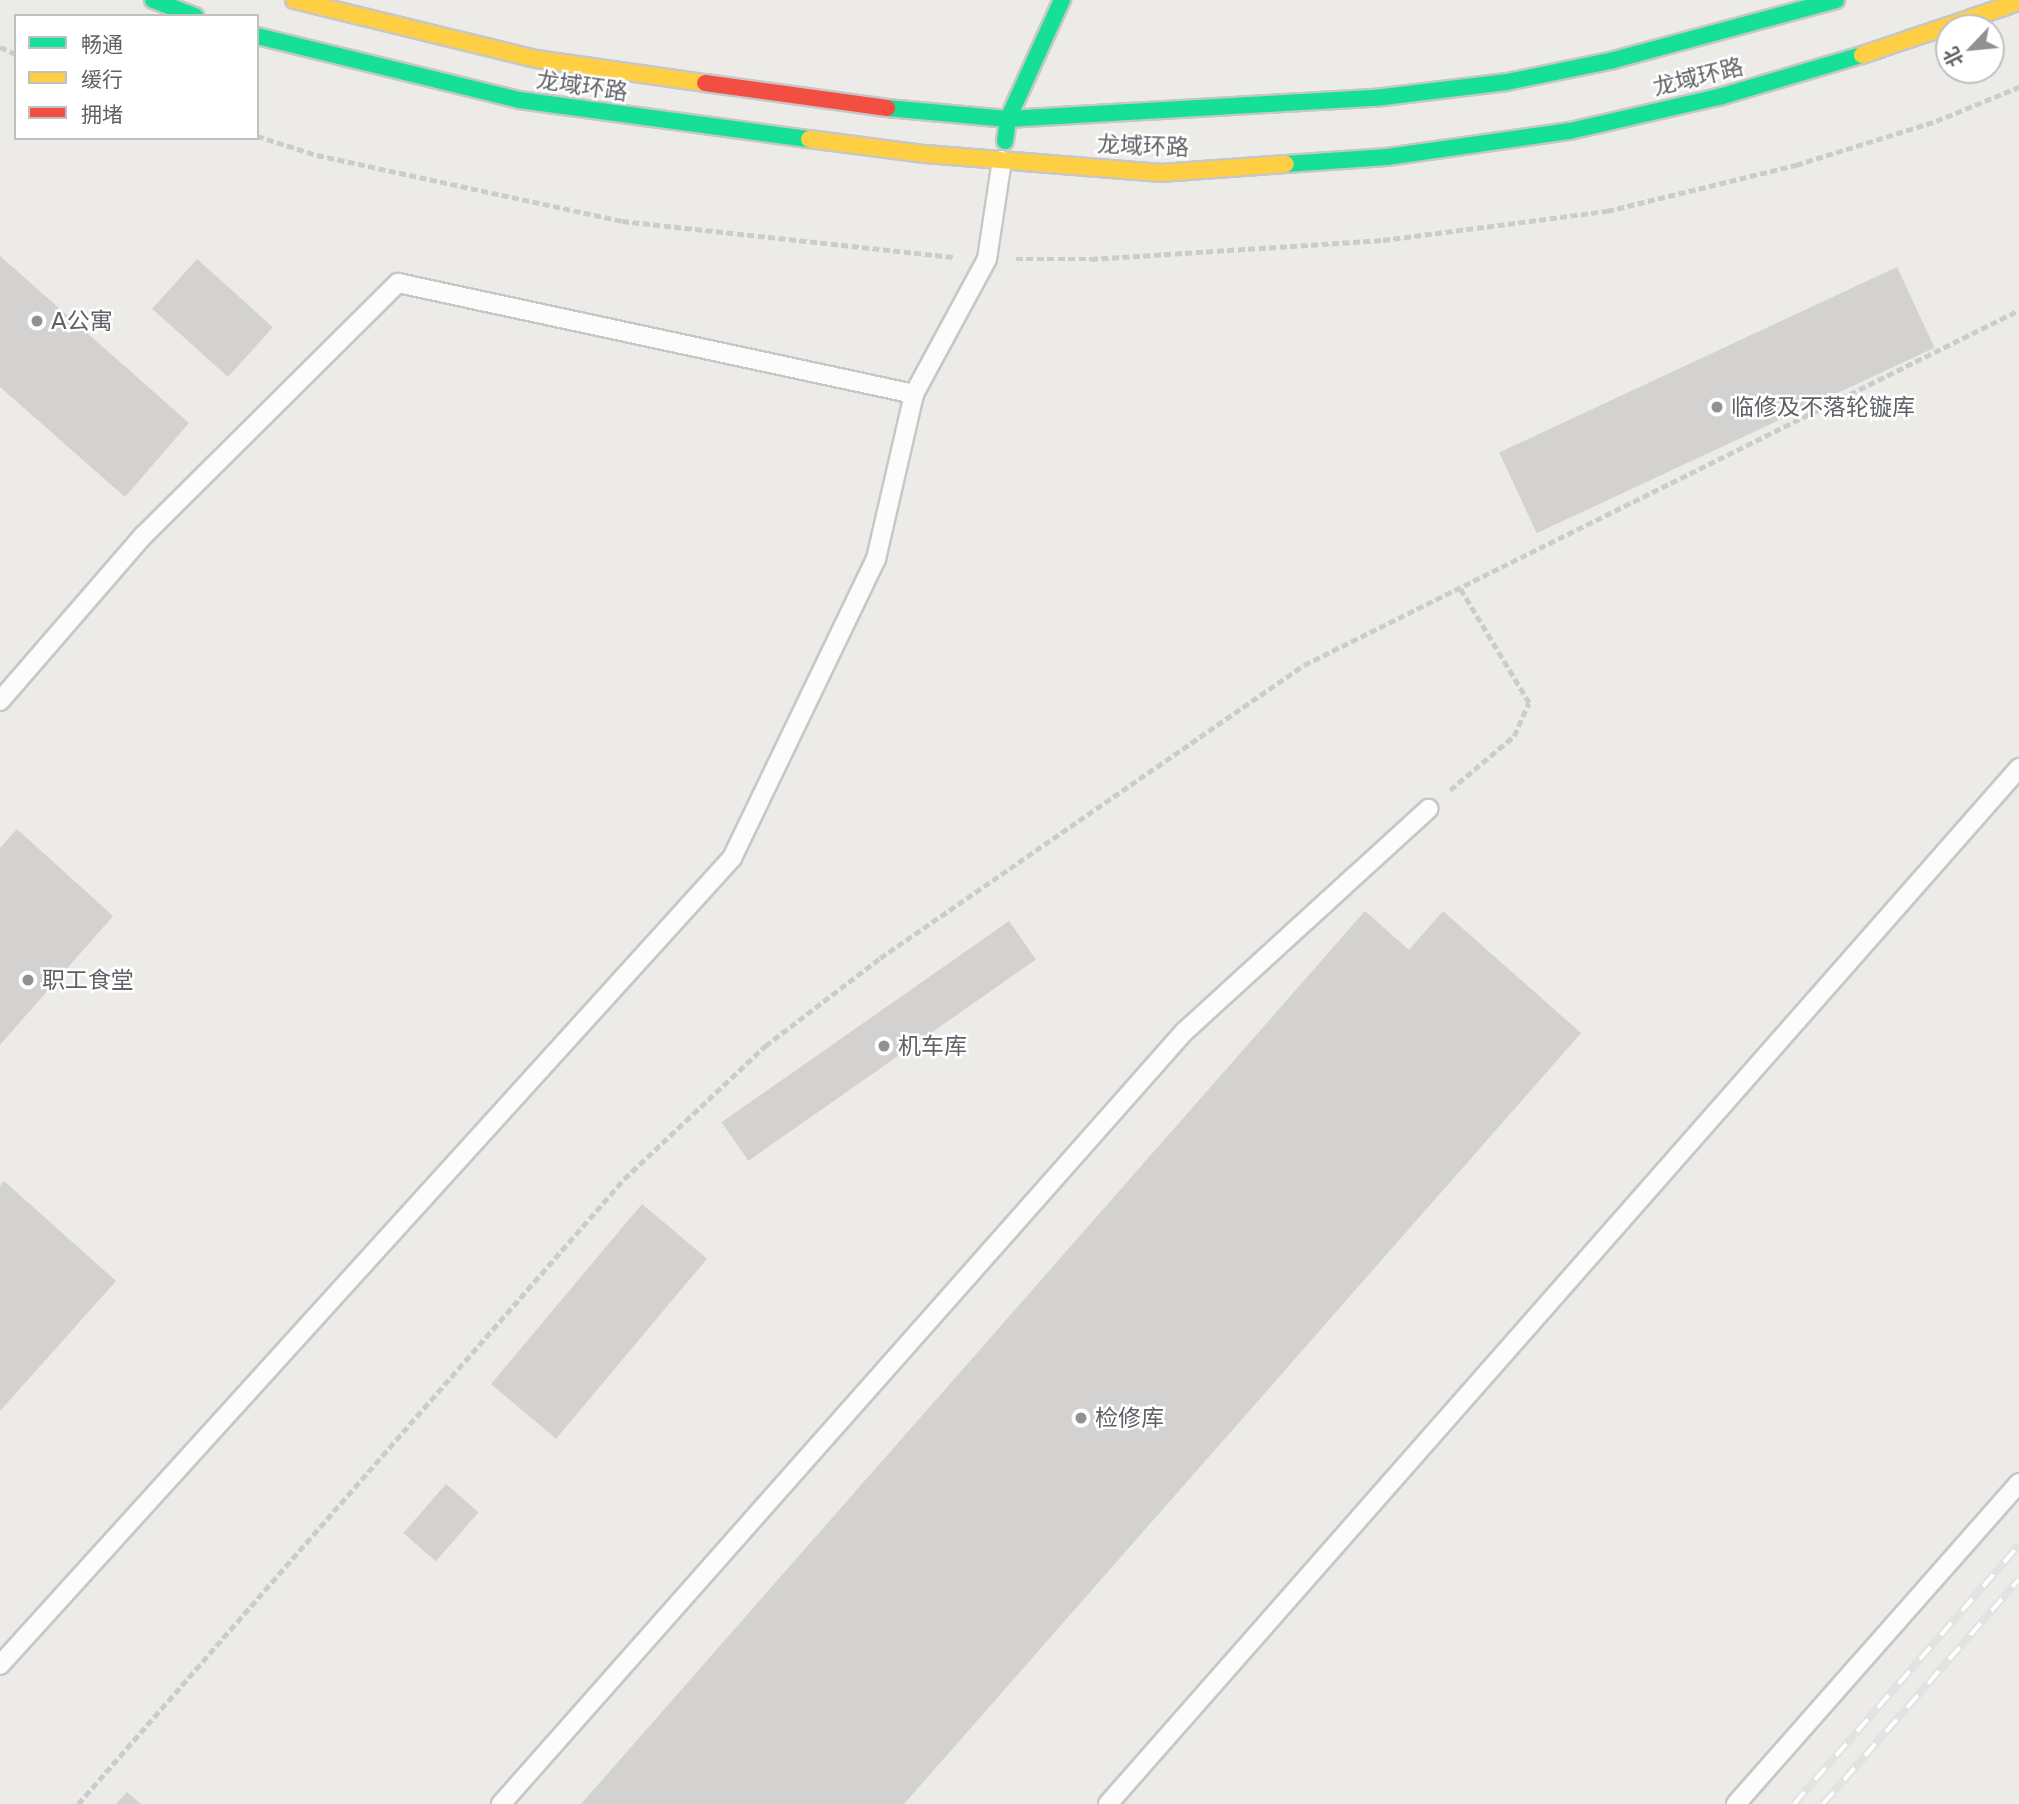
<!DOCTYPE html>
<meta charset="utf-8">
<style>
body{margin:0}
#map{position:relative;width:2019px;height:1804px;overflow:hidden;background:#ecebe8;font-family:"DejaVu Sans","Noto Sans SC",sans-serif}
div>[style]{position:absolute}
.building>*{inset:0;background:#d3d2d1;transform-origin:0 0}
.path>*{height:4.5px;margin-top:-2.25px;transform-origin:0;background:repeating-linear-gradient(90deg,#c9cdcb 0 7px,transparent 0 10.5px)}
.roads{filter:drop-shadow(2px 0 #c7c7c7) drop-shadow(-2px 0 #c7c7c7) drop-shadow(0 2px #c7c7c7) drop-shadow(0 -2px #c7c7c7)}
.lane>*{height:18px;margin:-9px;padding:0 9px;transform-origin:9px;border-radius:9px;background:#fcfcfc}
.fast>*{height:16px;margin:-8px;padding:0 8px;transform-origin:8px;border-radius:8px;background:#16e098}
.slow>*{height:16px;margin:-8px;padding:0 8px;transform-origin:8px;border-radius:8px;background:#ffcf43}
.jam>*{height:16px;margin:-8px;padding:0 8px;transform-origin:8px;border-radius:8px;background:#f24e42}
.rail>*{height:8px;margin-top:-4px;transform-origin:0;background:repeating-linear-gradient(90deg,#fff 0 16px,#e3e2e2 0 32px);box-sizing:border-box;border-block:2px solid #e3e2e2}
.dots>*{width:19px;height:19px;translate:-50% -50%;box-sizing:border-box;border:4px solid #fff;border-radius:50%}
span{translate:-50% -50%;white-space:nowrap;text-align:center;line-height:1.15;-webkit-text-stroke:5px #fff;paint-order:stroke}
.street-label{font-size:23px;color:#5e6165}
.poi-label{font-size:23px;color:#5e6165}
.left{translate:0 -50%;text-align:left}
.legend{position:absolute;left:14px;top:14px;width:245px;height:126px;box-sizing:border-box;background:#fff;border:2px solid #bfc0c1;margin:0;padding:9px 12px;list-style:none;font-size:21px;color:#5e6165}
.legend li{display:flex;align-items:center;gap:14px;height:35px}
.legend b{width:35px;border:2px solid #bfc0c1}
.north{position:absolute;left:1935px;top:14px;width:70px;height:70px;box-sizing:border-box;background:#fff;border:2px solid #bfc0c1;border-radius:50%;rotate:244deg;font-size:19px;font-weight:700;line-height:28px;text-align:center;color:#5e6165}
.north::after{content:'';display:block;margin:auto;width:24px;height:32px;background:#909193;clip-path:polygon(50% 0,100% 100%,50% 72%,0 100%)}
</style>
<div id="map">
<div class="building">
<div style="clip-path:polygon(0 256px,189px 423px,125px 497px,0 387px)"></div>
<div style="left:197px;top:259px;width:102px;height:67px;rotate:42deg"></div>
<div style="left:1897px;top:267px;width:89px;height:439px;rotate:65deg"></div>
<div style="clip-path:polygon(17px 829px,113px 916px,0 1045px,0 848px)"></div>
<div style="clip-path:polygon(1365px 911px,1409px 950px,1443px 911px,1581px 1033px,904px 1804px,581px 1804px)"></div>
<div style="left:1009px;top:921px;width:47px;height:351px;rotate:55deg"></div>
<div style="clip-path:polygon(4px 1181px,116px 1281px,0 1411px,0 1186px)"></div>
<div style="left:642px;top:1204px;width:85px;height:235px;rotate:40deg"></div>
<div style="left:446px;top:1484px;width:43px;height:65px;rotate:41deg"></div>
<div style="clip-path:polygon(127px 1792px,141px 1804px,116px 1804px)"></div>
</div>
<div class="path">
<div style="left:0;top:47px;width:17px;rotate:24deg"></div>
<div style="left:257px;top:136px;width:63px;rotate:17.6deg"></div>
<div style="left:317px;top:155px;width:312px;rotate:12.2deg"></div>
<div style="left:622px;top:221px;width:335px;rotate:6.2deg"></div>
<div style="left:1016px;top:259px;width:75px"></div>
<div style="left:1091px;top:259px;width:293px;rotate:-3.7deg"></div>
<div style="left:1383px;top:240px;width:226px;rotate:-7.4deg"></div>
<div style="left:1607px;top:211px;width:195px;rotate:-13.7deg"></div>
<div style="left:1796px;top:165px;width:147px;rotate:-17.4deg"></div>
<div style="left:1936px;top:121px;width:90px;rotate:-22.3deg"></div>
<div style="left:1450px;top:790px;width:84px;rotate:-40.2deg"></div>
<div style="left:1514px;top:736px;width:36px;rotate:-66deg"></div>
<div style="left:1529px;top:703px;width:135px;rotate:-121.1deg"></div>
<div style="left:78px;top:1804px;width:830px;rotate:-48.86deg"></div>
<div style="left:624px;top:1179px;width:194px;rotate:-43.3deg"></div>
<div style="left:765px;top:1046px;width:145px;rotate:-37.4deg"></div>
<div style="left:880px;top:958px;width:515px;rotate:-34.65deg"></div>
<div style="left:1304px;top:665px;width:798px;rotate:-26.4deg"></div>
</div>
<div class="roads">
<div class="lane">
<div style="left:0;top:701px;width:220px;rotate:-49.1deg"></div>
<div style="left:144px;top:535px;width:358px;rotate:-44.8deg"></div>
<div style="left:398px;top:283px;width:528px;rotate:12.14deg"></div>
<div style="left:0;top:1665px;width:1090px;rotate:-47.79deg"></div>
<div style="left:732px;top:858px;width:332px;rotate:-64.3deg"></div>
<div style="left:876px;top:559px;width:169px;rotate:-77deg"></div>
<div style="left:914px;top:394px;width:153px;rotate:-61.6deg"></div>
<div style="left:987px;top:259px;width:100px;rotate:-81.4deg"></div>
<div style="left:501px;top:1804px;width:1031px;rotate:-48.5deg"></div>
<div style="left:1184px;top:1032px;width:331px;rotate:-42.4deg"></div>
<div style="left:1108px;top:1804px;width:1380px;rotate:-48.67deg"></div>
<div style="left:1736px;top:1804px;width:428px;rotate:-48.6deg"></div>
</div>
<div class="fast">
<div style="left:153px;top:0;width:45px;rotate:20.9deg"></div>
<div style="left:257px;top:36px;width:270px;rotate:13.7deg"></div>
<div style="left:519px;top:100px;width:293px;rotate:7.7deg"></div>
<div style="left:887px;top:108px;width:121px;rotate:5.2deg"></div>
<div style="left:1008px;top:119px;width:368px;rotate:-3.3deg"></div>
<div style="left:1375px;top:98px;width:133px;rotate:-6.9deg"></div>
<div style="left:1507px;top:82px;width:109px;rotate:-11.6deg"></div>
<div style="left:1614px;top:60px;width:230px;rotate:-15.1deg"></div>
<div style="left:1005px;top:141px;width:22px;rotate:-82deg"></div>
<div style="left:1008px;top:119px;width:131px;rotate:-65.6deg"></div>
<div style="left:1286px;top:164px;width:101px;rotate:-4deg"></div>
<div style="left:1387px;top:157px;width:185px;rotate:-8.1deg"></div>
<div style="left:1570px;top:131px;width:153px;rotate:-12.9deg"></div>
<div style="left:1719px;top:97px;width:149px;rotate:-16.4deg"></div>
</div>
<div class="slow">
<div style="left:294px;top:0;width:249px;rotate:13.7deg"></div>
<div style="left:536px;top:59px;width:171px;rotate:8.1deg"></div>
<div style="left:1862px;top:55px;width:166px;rotate:-18.7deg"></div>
<div style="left:809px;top:139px;width:117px;rotate:7.4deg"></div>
<div style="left:925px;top:154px;width:237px;rotate:4.6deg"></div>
<div style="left:1161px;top:173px;width:125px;rotate:-4.1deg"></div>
</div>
<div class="jam">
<div style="left:705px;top:83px;width:184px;rotate:7.8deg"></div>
</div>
</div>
<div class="rail">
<div style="left:1794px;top:1804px;width:343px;rotate:-49deg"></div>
<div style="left:1823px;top:1804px;width:298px;rotate:-48.9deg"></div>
</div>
<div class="dots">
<div style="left:37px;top:321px;background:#909193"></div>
<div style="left:1717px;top:407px;background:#909193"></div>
<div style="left:28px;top:980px;background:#909193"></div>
<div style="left:884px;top:1046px;background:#909193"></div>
<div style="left:1081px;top:1418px;background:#909193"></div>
</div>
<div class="street-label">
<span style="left:1698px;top:77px;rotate:-14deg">龙域环路</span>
<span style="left:582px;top:86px;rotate:8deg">龙域环路</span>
<span style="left:1143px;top:146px;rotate:2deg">龙域环路</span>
</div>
<div class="poi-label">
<span class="left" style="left:51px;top:321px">A公寓</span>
<span class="left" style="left:1731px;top:407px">临修及不落轮镟库</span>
<span class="left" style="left:42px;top:980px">职工食堂</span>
<span class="left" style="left:898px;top:1046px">机车库</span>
<span class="left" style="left:1095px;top:1418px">检修库</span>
</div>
<ul class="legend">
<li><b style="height:9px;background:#16e098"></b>畅通</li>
<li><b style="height:9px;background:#ffcf43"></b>缓行</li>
<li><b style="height:9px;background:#f24e42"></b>拥堵</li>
</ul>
<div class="north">北</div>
</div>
